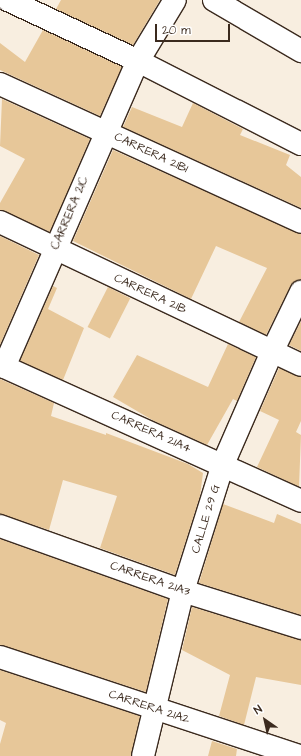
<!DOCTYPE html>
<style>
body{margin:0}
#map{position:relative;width:301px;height:756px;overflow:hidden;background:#f8eee0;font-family:"Architects Daughter",sans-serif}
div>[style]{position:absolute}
.building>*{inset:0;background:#e7c799;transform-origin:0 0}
.roads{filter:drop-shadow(1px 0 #3b2a1e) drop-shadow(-1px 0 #3b2a1e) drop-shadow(0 1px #3b2a1e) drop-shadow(0 -1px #3b2a1e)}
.street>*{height:22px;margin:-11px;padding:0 11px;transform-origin:11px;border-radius:11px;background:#fff}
span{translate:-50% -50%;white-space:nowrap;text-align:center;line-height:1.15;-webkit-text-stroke:3px #fff;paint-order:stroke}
.street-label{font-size:12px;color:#3b2a1e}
.north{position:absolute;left:245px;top:700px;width:40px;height:40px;-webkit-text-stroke:3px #fff;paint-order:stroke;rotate:326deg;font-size:11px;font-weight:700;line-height:16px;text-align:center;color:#3b2a1e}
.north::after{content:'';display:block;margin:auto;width:14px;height:18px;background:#3b2a1e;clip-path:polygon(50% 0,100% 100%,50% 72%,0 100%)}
.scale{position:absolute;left:155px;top:24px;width:75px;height:18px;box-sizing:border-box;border:2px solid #3b2a1e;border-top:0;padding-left:5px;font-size:12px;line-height:14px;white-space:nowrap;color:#3b2a1e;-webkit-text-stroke:3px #fff;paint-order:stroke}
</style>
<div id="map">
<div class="building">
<div style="clip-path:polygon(61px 0,160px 0,133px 45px,56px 9px)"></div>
<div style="clip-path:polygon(43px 30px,122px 67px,100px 116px,0 70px,0 43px,25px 62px)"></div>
<div style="clip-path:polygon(2px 99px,90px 139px,50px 232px,0 210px,0 203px,25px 159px,0 146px)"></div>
<div style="clip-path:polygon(193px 103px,243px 129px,240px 135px,290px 155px,286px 165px,301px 177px,301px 208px,123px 127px,132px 107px,182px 127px)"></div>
<div style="clip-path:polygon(113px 150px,301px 234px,301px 280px,290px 287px,266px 335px,239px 322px,267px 268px,216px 246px,191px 299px,73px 241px)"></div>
<div style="clip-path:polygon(0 236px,39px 255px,0 345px)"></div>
<div style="clip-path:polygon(53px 286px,57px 288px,48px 309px,84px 328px,63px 380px,20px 361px)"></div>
<div style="left:108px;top:287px;width:25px;height:45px;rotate:27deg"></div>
<div style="clip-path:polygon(301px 321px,301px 351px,289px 345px)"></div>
<div style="clip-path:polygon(228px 344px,256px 357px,237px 401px,233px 399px,207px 445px,154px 421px,113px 397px,137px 355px,208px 387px)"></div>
<div style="clip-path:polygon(279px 368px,301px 377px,301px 421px,296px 432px,301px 435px,299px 487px,257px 467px,279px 420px,260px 411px)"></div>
<div style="clip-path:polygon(0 379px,54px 403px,51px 416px,106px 435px,106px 433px,188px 464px,203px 473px,200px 496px,175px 575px,100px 548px,117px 496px,63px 480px,49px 530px,0 514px)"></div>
<div style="clip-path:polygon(223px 504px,274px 523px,277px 514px,301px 524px,301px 615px,199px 583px)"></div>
<div style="clip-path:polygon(0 539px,168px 599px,146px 692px,0 645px)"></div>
<div style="clip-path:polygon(192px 607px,301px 640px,301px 685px,256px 677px,244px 725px,219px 716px,230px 675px,182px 650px)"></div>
<div style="clip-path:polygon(0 670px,140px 716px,131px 756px,0 756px,0 744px,6px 723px,0 720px)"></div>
<div style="clip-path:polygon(212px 741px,237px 749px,236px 756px,208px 756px)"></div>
</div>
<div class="roads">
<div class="street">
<div style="left:8px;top:0;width:144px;rotate:25.1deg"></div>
<div style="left:138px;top:61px;width:183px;rotate:27deg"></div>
<div style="left:214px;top:0;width:101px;rotate:30.4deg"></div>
<div style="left:0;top:84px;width:331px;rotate:24.6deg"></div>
<div style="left:0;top:222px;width:333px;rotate:25.4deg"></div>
<div style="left:0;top:365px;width:330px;rotate:24.3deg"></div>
<div style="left:4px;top:367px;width:334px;rotate:-66.4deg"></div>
<div style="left:138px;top:61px;width:71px;rotate:-58.8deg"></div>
<div style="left:0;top:526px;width:194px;rotate:19.6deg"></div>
<div style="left:183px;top:591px;width:124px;rotate:17.4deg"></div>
<div style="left:0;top:657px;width:315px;rotate:18.3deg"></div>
<div style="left:143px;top:756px;width:170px;rotate:-76.4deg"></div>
<div style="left:183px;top:591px;width:133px;rotate:-72.5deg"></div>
<div style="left:223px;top:464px;width:122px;rotate:-66.4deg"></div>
<div style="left:272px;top:352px;width:67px;rotate:-64.2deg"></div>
</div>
</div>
<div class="street-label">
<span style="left:151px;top:153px;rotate:25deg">CARRERA 21B1</span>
<span style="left:70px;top:213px;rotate:-67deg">CARRERA 21C</span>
<span style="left:150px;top:294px;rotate:25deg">CARRERA 21B</span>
<span style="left:151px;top:432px;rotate:24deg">CARRERA 21A4</span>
<span style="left:206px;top:519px;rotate:-73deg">CALLE 29 G</span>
<span style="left:150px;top:579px;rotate:19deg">CARRERA 21A3</span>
<span style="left:149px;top:707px;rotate:18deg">CARRERA 21A2</span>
</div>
<div class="north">N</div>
<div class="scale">20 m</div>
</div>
